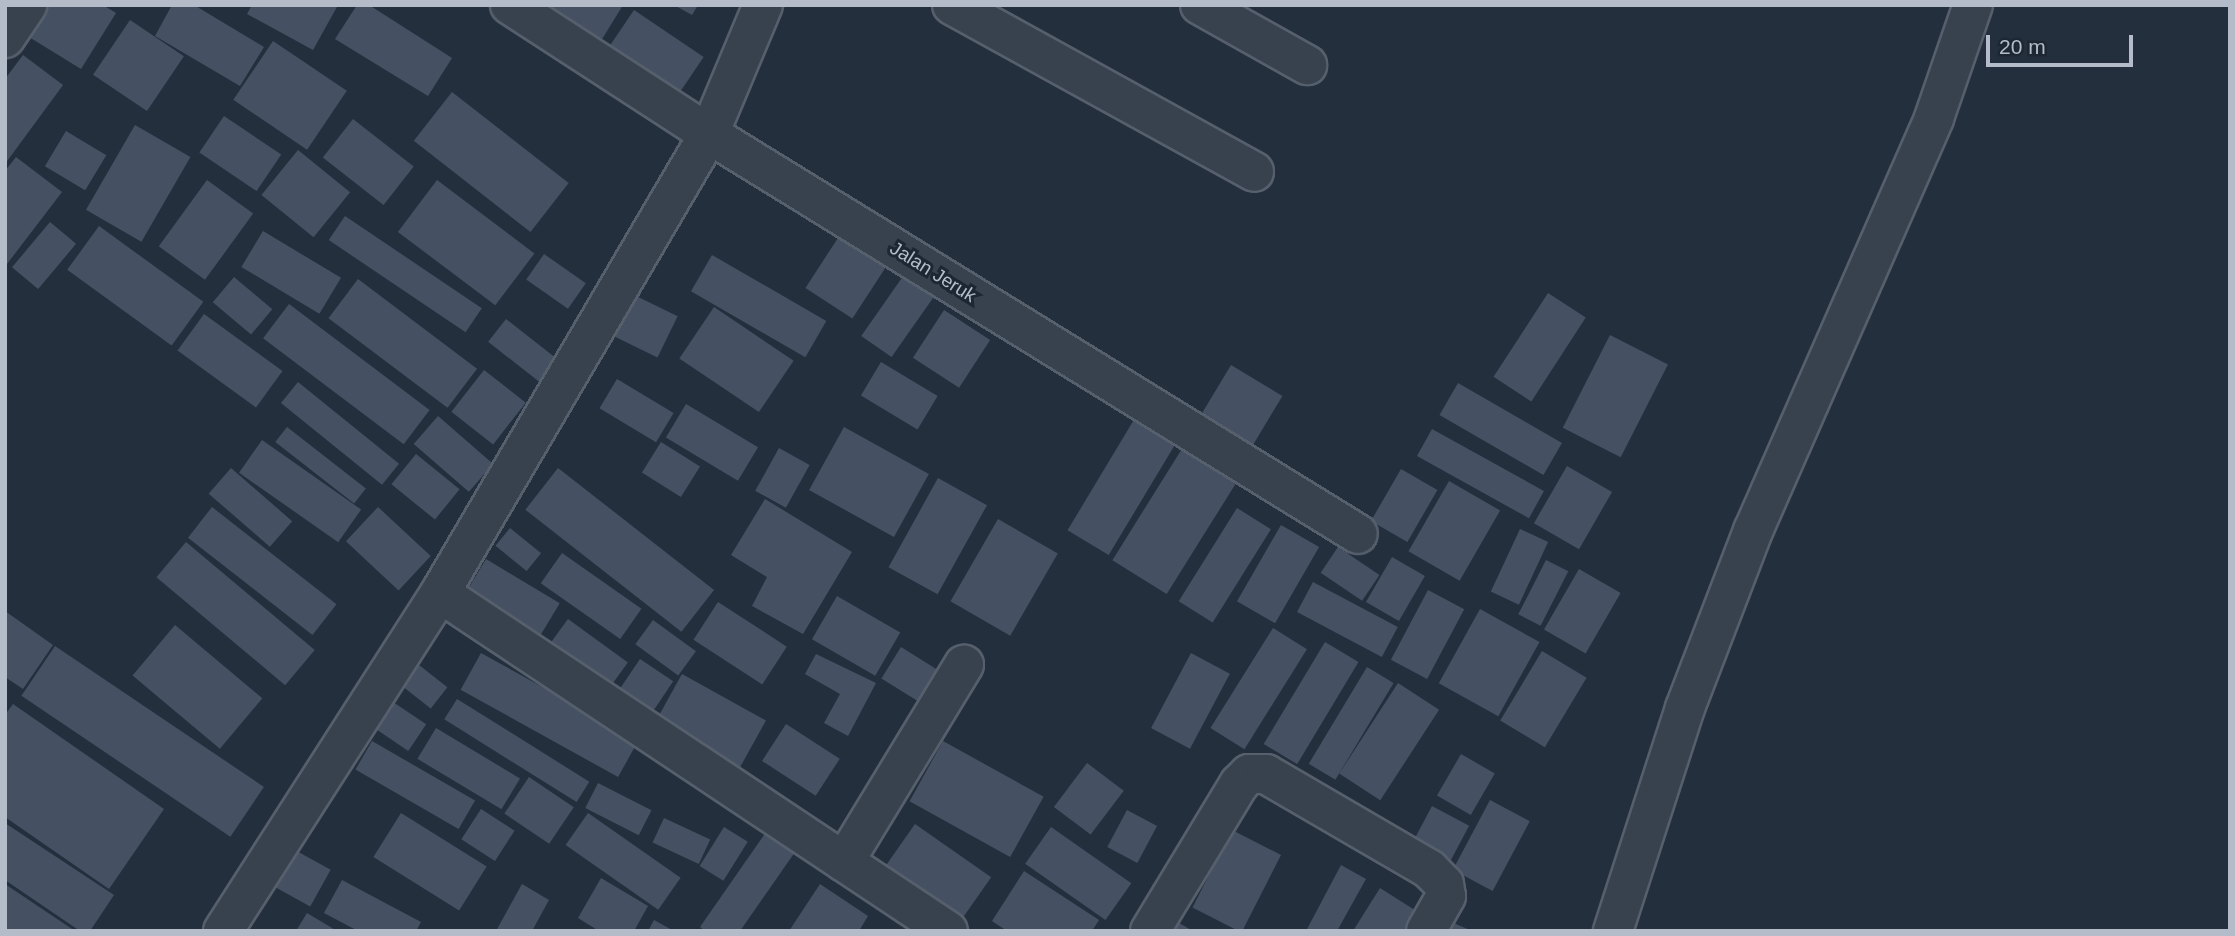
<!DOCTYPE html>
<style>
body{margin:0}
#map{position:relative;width:2235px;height:936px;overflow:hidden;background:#242f3e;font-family:Helvetica,sans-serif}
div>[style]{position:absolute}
.building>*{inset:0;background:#455162;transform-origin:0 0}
.roads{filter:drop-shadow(2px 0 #565f6c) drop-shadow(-2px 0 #565f6c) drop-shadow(0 2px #565f6c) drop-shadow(0 -2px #565f6c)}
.minor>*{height:38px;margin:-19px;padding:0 19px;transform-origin:19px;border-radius:19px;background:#38414e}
span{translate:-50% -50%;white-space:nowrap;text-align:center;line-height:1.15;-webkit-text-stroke:6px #1d2633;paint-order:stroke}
.street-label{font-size:19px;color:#b4bcc9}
.frame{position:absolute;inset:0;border:7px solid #b4bcc9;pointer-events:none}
.scale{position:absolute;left:1986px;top:35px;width:147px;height:32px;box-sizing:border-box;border:4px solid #b4bcc9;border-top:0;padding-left:9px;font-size:21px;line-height:24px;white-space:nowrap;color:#b4bcc9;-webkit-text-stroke:5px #1d2633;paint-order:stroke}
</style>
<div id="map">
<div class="building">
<div style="clip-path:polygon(48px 5px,103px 5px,116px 13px,81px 69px,29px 37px)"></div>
<div style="clip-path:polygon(172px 5px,194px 5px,264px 47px,240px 86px,155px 36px)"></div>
<div style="clip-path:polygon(252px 5px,338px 5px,313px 50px,247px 14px)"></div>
<div style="clip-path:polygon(357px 5px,369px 5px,452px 58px,428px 96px,335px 39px)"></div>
<div style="clip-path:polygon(538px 5px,623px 5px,596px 49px)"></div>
<div style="clip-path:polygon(674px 5px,698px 5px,692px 15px)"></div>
<div style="left:634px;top:10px;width:84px;height:52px;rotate:34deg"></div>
<div style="left:130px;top:20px;width:65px;height:66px;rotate:34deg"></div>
<div style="left:273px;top:41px;width:89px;height:71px;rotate:34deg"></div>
<div style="clip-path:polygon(23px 55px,63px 85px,5px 164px,5px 79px)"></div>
<div style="left:452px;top:92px;width:148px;height:62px;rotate:38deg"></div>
<div style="left:224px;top:116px;width:69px;height:44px;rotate:34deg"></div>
<div style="left:353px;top:119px;width:77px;height:49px;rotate:38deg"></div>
<div style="left:135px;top:125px;width:64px;height:98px;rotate:30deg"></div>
<div style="left:66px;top:131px;width:47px;height:41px;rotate:31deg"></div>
<div style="left:298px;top:150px;width:67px;height:58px;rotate:39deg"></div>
<div style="clip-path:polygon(16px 157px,62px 192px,7px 264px,5px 171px)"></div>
<div style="left:207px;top:180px;width:57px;height:82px;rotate:36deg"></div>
<div style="left:437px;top:180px;width:122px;height:65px;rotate:37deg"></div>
<div style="left:345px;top:216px;width:165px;height:29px;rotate:34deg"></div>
<div style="left:849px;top:221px;width:56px;height:80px;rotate:33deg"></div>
<div style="left:50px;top:222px;width:34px;height:59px;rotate:40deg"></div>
<div style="left:99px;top:226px;width:129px;height:54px;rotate:36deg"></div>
<div style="left:263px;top:231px;width:91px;height:42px;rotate:31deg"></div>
<div style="left:544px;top:254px;width:51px;height:31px;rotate:35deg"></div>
<div style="left:712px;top:255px;width:132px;height:42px;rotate:30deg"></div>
<div style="left:906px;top:272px;width:37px;height:78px;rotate:35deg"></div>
<div style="left:234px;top:277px;width:50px;height:33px;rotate:40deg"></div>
<div style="left:358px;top:279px;width:149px;height:49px;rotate:37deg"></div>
<div style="left:630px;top:293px;width:53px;height:46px;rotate:26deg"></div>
<div style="left:1548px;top:293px;width:45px;height:100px;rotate:33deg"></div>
<div style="left:289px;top:304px;width:176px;height:43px;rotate:37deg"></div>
<div style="left:714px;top:307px;width:96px;height:62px;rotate:34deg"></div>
<div style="left:944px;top:310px;width:55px;height:57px;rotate:33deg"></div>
<div style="left:204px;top:314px;width:97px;height:45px;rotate:36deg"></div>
<div style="left:506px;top:319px;width:66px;height:29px;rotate:38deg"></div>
<div style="left:1610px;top:335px;width:65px;height:104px;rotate:27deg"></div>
<div style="left:881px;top:362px;width:66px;height:39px;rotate:31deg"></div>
<div style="left:1231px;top:365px;width:60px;height:66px;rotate:31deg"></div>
<div style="left:484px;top:370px;width:53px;height:53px;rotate:38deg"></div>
<div style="left:617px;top:379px;width:66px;height:34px;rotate:31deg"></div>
<div style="left:298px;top:382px;width:130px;height:27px;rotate:39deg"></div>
<div style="left:1458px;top:383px;width:120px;height:37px;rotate:30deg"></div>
<div style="left:686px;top:404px;width:84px;height:39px;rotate:31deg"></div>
<div style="left:438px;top:416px;width:73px;height:37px;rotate:41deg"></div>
<div style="left:1135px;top:418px;width:48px;height:131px;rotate:31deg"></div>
<div style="left:287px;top:427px;width:100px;height:19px;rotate:38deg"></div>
<div style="left:844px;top:427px;width:97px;height:72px;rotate:29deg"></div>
<div style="left:1432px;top:429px;width:128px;height:31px;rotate:29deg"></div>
<div style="left:262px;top:440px;width:121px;height:40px;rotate:35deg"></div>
<div style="left:661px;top:442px;width:46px;height:36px;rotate:32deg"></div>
<div style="left:1185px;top:444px;width:64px;height:137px;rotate:32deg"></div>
<div style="left:779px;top:448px;width:35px;height:49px;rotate:29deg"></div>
<div style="left:416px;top:454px;width:56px;height:39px;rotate:39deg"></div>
<div style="left:1567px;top:466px;width:52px;height:66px;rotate:30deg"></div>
<div style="left:231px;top:468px;width:81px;height:34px;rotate:41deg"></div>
<div style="left:558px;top:468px;width:198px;height:53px;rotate:38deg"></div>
<div style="left:1401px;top:469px;width:42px;height:60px;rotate:30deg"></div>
<div style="left:938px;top:478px;width:56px;height:102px;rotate:29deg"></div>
<div style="left:1449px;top:481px;width:59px;height:81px;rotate:30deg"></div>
<div style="clip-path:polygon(765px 499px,852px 552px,803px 634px,752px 606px,767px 577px,731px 555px)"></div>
<div style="left:212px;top:507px;width:158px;height:39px;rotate:38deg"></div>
<div style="left:378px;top:507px;width:72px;height:47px;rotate:43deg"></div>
<div style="left:1237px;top:508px;width:40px;height:110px;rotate:32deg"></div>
<div style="left:998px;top:519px;width:69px;height:95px;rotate:30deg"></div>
<div style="left:1281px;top:525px;width:44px;height:88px;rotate:30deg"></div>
<div style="left:510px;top:528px;width:40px;height:23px;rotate:39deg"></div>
<div style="left:1520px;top:529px;width:31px;height:69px;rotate:25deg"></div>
<div style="left:186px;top:542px;width:168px;height:46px;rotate:40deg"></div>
<div style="left:1338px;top:547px;width:50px;height:31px;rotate:34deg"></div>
<div style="left:562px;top:553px;width:97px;height:37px;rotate:35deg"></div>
<div style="left:1392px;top:557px;width:38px;height:52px;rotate:30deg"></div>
<div style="left:486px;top:559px;width:86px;height:38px;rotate:31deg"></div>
<div style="left:1546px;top:560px;width:25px;height:61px;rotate:27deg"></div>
<div style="left:1579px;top:569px;width:48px;height:70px;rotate:30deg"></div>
<div style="left:1313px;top:582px;width:96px;height:34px;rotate:28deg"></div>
<div style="left:1428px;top:590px;width:41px;height:79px;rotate:28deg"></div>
<div style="left:837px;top:596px;width:73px;height:50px;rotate:30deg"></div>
<div style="left:718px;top:602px;width:82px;height:45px;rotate:33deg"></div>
<div style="left:1480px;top:609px;width:68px;height:85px;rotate:29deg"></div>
<div style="clip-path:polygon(5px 611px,53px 645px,23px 689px,5px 677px)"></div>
<div style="left:568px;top:619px;width:74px;height:35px;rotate:36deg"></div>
<div style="left:653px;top:620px;width:53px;height:30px;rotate:36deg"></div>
<div style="left:175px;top:625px;width:114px;height:66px;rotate:40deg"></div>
<div style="left:1273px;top:628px;width:40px;height:118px;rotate:32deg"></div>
<div style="left:1325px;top:642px;width:39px;height:119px;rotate:31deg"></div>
<div style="left:55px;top:646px;width:252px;height:60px;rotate:34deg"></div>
<div style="left:901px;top:647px;width:49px;height:37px;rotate:32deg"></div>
<div style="left:1542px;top:651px;width:52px;height:81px;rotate:31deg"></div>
<div style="left:481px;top:653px;width:180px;height:42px;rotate:29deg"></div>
<div style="left:1191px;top:653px;width:44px;height:85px;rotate:28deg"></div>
<div style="clip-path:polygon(816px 654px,876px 683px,848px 736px,824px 723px,840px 694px,805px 674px)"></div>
<div style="left:640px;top:659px;width:40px;height:42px;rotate:34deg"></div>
<div style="left:419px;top:665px;width:36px;height:27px;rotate:38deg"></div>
<div style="left:1367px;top:667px;width:31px;height:113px;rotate:31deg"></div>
<div style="left:682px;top:674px;width:96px;height:55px;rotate:29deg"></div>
<div style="left:1398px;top:683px;width:49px;height:108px;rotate:33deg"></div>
<div style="left:457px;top:699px;width:156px;height:24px;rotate:32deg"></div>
<div style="left:393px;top:702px;width:40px;height:32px;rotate:34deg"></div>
<div style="clip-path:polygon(13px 704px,164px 809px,109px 889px,5px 817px,5px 715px)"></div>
<div style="left:786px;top:724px;width:64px;height:44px;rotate:33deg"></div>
<div style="left:436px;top:728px;width:98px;height:36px;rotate:31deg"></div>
<div style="left:372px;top:741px;width:119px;height:33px;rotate:30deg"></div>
<div style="left:943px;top:741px;width:115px;height:69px;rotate:29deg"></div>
<div style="left:1461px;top:754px;width:39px;height:48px;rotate:30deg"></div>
<div style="left:1087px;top:763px;width:46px;height:55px;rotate:37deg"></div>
<div style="left:529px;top:777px;width:54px;height:44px;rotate:34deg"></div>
<div style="left:598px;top:783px;width:60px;height:28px;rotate:27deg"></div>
<div style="left:1490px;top:800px;width:45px;height:79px;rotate:28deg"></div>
<div style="left:1432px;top:806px;width:42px;height:43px;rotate:28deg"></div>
<div style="left:481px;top:809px;width:40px;height:36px;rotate:33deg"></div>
<div style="left:1127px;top:810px;width:34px;height:42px;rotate:28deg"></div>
<div style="left:401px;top:813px;width:101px;height:52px;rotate:32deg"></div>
<div style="left:588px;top:813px;width:113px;height:39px;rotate:35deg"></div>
<div style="left:664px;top:818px;width:51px;height:27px;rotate:25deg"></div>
<div style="clip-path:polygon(5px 823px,114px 895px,90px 931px,80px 931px,5px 880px)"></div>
<div style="left:915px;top:824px;width:93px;height:51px;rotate:35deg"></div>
<div style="left:724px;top:827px;width:28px;height:46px;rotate:32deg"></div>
<div style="left:1051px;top:827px;width:98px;height:45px;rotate:35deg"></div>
<div style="left:1232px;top:830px;width:55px;height:87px;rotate:27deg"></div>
<div style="clip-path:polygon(766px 832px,795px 852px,740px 931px,705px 931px,700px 927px)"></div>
<div style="left:293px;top:849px;width:43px;height:42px;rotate:29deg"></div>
<div style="clip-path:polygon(1341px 865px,1366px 879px,1337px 931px,1306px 931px)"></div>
<div style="clip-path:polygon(1024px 871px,1099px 920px,1092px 931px,1007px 931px,992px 921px)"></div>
<div style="clip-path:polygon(601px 878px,648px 906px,634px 931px,599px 931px,578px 918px)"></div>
<div style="clip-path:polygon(342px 880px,421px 922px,416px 931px,358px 931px,324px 913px)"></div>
<div style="clip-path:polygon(5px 884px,75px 931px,5px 931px)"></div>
<div style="clip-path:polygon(522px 884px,549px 900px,532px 931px,496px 931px)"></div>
<div style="clip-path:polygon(820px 884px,868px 916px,859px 931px,789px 931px)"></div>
<div style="clip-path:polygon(1380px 888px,1421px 914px,1410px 931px,1353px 931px)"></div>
<div style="clip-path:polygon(307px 913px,337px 931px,296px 931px)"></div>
<div style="clip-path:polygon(654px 920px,674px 931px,648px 931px)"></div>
<div style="clip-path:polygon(1174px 920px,1193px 931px,1168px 931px)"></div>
<div style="clip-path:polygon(1449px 921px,1472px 931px,1444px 931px)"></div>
</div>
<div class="roads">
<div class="minor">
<div style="left:510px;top:5px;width:237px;rotate:33deg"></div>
<div style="left:709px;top:134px;width:762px;rotate:31.65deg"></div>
<div style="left:952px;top:5px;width:345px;rotate:28.9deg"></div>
<div style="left:1200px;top:5px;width:123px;rotate:29.3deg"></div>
<div style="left:5px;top:38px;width:40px;rotate:-56deg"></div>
<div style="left:440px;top:593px;width:610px;rotate:33.64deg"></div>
<div style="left:844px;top:862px;width:231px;rotate:-58.7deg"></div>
<div style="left:223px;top:931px;width:402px;rotate:-57.3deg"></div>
<div style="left:440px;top:593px;width:532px;rotate:-59.63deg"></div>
<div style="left:709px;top:134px;width:140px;rotate:-67.3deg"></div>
<div style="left:1150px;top:931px;width:172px;rotate:-58.8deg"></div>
<div style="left:1239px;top:784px;width:14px;rotate:-45deg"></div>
<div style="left:1249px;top:774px;width:17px"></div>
<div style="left:1266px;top:774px;width:189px;rotate:30.2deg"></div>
<div style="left:1429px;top:869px;width:21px;rotate:45deg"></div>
<div style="left:1444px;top:884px;width:12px;rotate:81deg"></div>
<div style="left:1446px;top:896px;width:40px;rotate:119.7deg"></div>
<div style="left:1613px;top:931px;width:234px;rotate:-72.1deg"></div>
<div style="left:1685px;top:708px;width:190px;rotate:-69deg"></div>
<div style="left:1753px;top:531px;width:451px;rotate:-66.3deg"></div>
<div style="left:1934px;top:118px;width:120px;rotate:-71deg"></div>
</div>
</div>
<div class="street-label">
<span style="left:933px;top:272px;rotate:32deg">Jalan Jeruk</span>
</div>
<div class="frame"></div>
<div class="scale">20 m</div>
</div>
